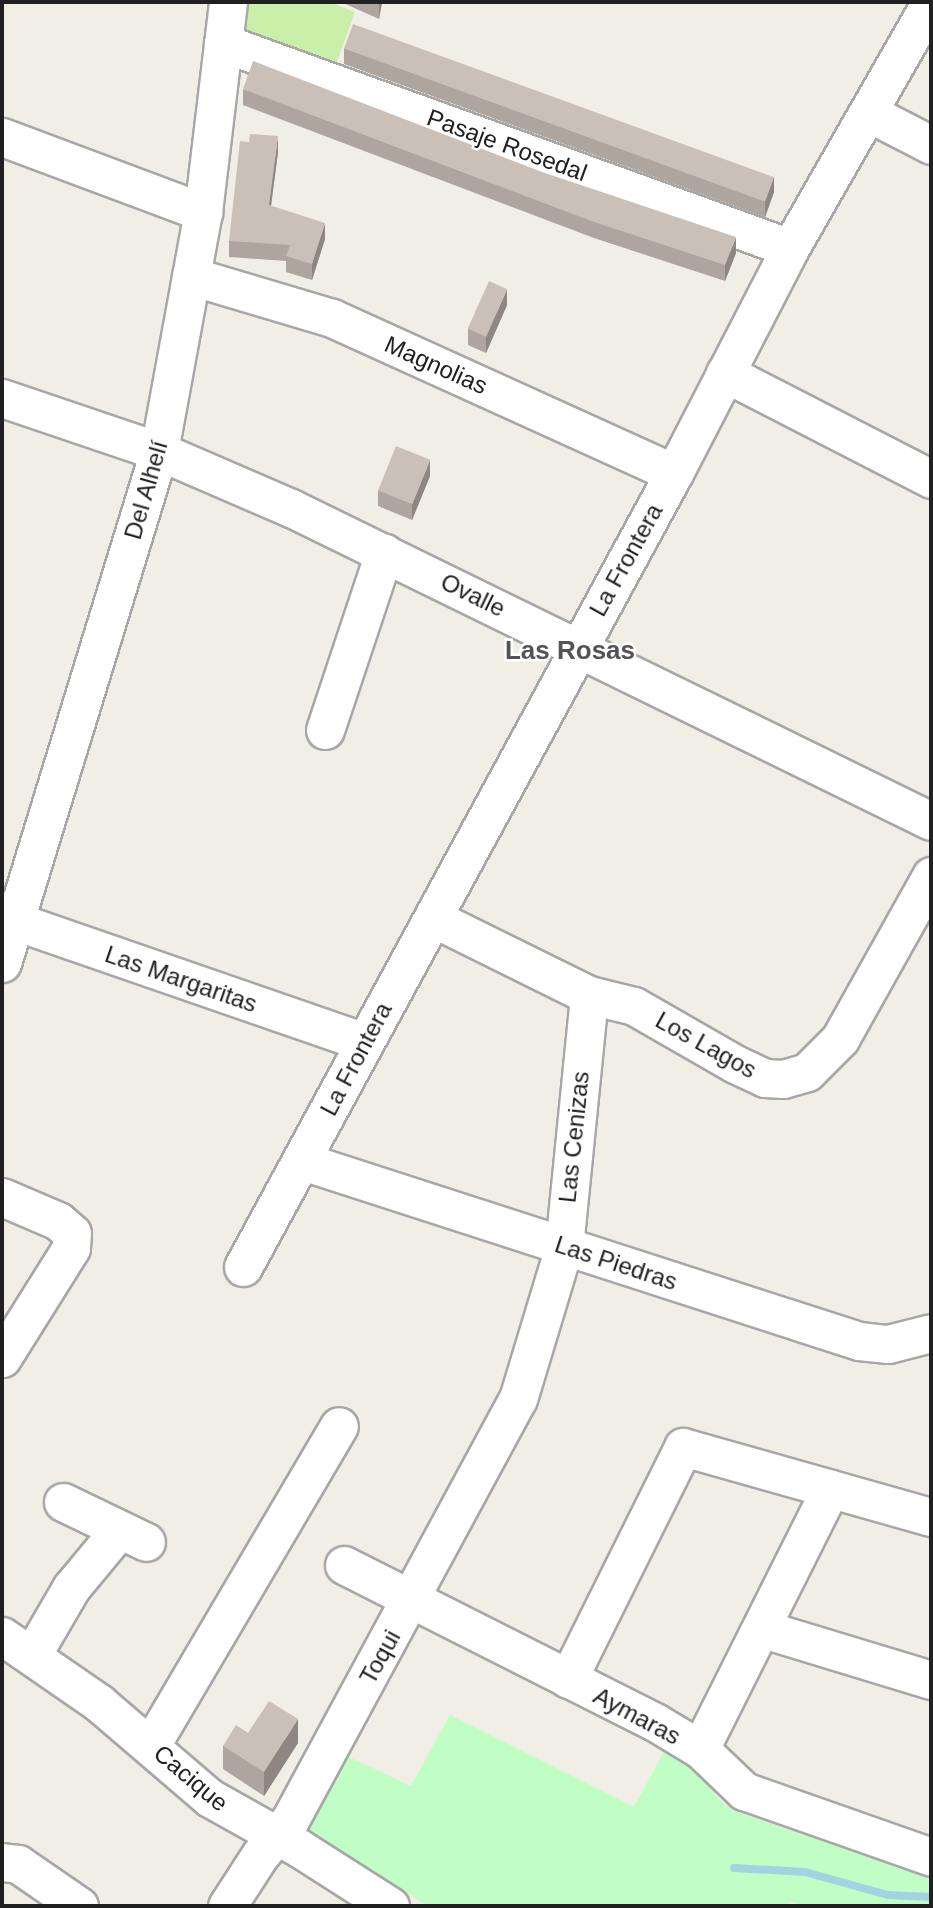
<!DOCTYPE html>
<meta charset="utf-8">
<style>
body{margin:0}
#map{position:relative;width:933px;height:1908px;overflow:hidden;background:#f1eee6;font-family:Helvetica,sans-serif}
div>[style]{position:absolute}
.grass>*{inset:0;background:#caefa8}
.park>*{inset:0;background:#c0fec6}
.stream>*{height:8px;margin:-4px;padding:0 4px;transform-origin:4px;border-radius:4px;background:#a3d3e3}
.roads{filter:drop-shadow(2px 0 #a7a7a7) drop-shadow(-2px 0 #a7a7a7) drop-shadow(0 2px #a7a7a7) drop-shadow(0 -2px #a7a7a7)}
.minor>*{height:37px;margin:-18.5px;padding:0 18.5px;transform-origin:18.5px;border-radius:18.5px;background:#fff}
.wall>*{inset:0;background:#aea59e}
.shaded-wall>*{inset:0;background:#8d8681}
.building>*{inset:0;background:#cac0b8;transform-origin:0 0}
span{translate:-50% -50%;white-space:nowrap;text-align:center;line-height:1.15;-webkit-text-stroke:5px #fff;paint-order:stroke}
.street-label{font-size:24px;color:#202020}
.neighbourhood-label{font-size:26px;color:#535353;font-weight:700}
.frame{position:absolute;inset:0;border:4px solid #202020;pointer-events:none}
</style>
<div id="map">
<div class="grass">
<div style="clip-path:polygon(249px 2px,329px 2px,355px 12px,334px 70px,244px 41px)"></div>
</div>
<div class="park">
<div style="clip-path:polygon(450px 1715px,634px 1807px,665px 1750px,689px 1765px,725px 1805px,741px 1813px,931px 1879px,931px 1906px,803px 1906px,791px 1902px,786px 1906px,427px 1906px,305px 1828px,349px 1757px,411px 1786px)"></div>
</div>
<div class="stream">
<div style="left:734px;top:1868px;width:71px;rotate:3.2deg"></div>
<div style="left:805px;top:1872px;width:86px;rotate:15.5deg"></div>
<div style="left:888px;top:1895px;width:43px;rotate:2.7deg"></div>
</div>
<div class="roads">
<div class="minor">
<div style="left:223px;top:43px;width:603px;rotate:19.88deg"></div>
<div style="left:871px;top:114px;width:68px;rotate:27.3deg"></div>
<div style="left:2px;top:137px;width:215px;rotate:20.5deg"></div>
<div style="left:191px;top:276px;width:147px;rotate:16.6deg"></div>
<div style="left:332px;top:318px;width:375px;rotate:24.4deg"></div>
<div style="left:725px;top:373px;width:232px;rotate:27.2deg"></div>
<div style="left:2px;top:398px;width:166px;rotate:18.7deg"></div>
<div style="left:159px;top:451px;width:144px;rotate:23.4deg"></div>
<div style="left:291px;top:508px;width:712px;rotate:26.06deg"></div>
<div style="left:325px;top:730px;width:187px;rotate:-71.6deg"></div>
<div style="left:2px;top:910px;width:17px;rotate:40deg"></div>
<div style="left:15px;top:921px;width:370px;rotate:19.1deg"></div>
<div style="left:433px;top:918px;width:174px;rotate:26.3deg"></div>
<div style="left:589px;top:995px;width:46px;rotate:13.7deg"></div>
<div style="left:634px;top:1006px;width:116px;rotate:29.9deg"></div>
<div style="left:735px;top:1064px;width:33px;rotate:25deg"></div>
<div style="left:765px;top:1078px;width:18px;rotate:3deg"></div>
<div style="left:783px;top:1079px;width:25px;rotate:-16deg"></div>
<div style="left:807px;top:1072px;width:47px;rotate:-45deg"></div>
<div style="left:840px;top:1039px;width:187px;rotate:-60.8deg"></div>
<div style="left:2px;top:963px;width:536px;rotate:-72.95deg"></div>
<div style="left:159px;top:451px;width:243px;rotate:-79.6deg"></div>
<div style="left:203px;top:212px;width:211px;rotate:-83.2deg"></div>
<div style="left:302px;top:1161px;width:585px;rotate:17.91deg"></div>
<div style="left:859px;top:1341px;width:29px;rotate:6deg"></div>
<div style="left:888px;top:1344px;width:44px;rotate:-14.3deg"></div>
<div style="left:2px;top:1197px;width:61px;rotate:23.2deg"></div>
<div style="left:58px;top:1221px;width:18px;rotate:41deg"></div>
<div style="left:72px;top:1233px;width:15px;rotate:94deg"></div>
<div style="left:71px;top:1248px;width:130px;rotate:122.1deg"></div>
<div style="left:243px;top:1267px;width:903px;rotate:-61.51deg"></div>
<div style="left:674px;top:473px;width:253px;rotate:-62.7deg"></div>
<div style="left:790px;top:248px;width:284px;rotate:-60.2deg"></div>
<div style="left:63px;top:1502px;width:92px;rotate:25.7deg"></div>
<div style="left:344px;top:1565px;width:348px;rotate:26.8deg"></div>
<div style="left:655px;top:1722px;width:52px;rotate:31deg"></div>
<div style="left:700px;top:1749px;width:61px;rotate:43.7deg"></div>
<div style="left:744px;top:1791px;width:198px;rotate:19.4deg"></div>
<div style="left:763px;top:1629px;width:176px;rotate:16.9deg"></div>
<div style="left:2px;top:1636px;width:118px;rotate:34.6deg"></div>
<div style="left:99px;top:1703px;width:146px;rotate:40.6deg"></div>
<div style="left:210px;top:1798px;width:102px;rotate:29.3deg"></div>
<div style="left:299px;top:1848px;width:108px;rotate:32.5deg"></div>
<div style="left:32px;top:1655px;width:78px;rotate:-59.8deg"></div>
<div style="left:71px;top:1588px;width:75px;rotate:-50.4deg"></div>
<div style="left:568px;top:1679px;width:259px;rotate:-63.6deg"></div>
<div style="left:683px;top:1447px;width:258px;rotate:15.8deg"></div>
<div style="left:151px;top:1745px;width:370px;rotate:-59.5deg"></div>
<div style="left:700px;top:1749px;width:291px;rotate:-63.4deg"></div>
<div style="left:2px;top:1862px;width:16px;rotate:7deg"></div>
<div style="left:18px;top:1864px;width:74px;rotate:34.5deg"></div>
<div style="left:227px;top:1906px;width:61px;rotate:-57.1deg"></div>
<div style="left:260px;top:1855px;width:46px;rotate:-49.4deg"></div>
<div style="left:290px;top:1820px;width:479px;rotate:-61.6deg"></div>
<div style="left:518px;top:1399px;width:159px;rotate:-73.2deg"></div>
<div style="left:564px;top:1247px;width:253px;rotate:-84.3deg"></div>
</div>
</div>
<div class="wall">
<div style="clip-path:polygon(341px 2px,382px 2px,379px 19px)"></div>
<div style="clip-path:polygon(344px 48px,774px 192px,765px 217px,344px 64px)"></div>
<div style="clip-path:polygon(243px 89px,736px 253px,725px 281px,594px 238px,243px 105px)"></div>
<div style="clip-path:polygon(278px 152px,271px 206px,325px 239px,312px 280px,286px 272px,286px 261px,229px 257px,229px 241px)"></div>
<div style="clip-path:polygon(507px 305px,486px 353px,468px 345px,468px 329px)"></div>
<div style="clip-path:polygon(430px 476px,412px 520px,378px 506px,378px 490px)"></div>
<div style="clip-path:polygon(248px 1733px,298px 1743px,264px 1796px,223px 1769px,223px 1746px)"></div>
</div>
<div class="shaded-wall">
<div style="clip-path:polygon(379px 2px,382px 2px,379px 19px)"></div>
<div style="clip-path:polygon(278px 136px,278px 152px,269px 221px,269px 205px)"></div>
<div style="clip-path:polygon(774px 176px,774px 192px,765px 217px,765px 200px)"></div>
<div style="clip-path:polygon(325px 223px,325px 239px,312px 280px,312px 264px)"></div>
<div style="clip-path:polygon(736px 237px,736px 253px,725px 281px,725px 265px)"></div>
<div style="clip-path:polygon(507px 289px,507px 305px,486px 353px,486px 337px)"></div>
<div style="clip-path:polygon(430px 460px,430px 476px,412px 520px,412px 504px)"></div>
<div style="clip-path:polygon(298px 1719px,298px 1743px,264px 1796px,264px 1772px)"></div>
</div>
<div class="building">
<div style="left:353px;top:24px;width:448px;height:26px;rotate:20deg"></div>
<div style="clip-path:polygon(253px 61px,542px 172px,736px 237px,725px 265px,594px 222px,243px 89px)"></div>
<div style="clip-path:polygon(250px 134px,278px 136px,269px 205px,325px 223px,312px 264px,286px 256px,290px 245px,229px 241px,240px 141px,249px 142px)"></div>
<div style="left:489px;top:281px;width:20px;height:52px;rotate:24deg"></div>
<div style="left:396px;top:446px;width:37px;height:48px;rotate:22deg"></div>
<div style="clip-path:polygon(269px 1701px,298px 1719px,264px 1772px,223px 1746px,236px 1725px,248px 1733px)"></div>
</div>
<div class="street-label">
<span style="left:507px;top:145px;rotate:20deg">Pasaje Rosedal</span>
<span style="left:436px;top:365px;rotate:24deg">Magnolias</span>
<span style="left:146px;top:490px;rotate:-74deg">Del Alhelí</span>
<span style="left:626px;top:560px;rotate:-61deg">La Frontera</span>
<span style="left:473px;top:595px;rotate:26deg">Ovalle</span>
<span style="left:181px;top:979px;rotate:19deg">Las Margaritas</span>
<span style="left:706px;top:1045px;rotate:29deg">Los Lagos</span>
<span style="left:356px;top:1059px;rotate:-62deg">La Frontera</span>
<span style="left:574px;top:1137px;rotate:-84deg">Las Cenizas</span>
<span style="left:616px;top:1263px;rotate:18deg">Las Piedras</span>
<span style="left:380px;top:1657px;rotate:-61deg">Toqui</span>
<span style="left:637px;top:1716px;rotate:28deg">Aymaras</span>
<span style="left:191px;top:1778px;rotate:40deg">Cacique</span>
</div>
<div class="neighbourhood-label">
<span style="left:570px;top:651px">Las Rosas</span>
</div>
<div class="frame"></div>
</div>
